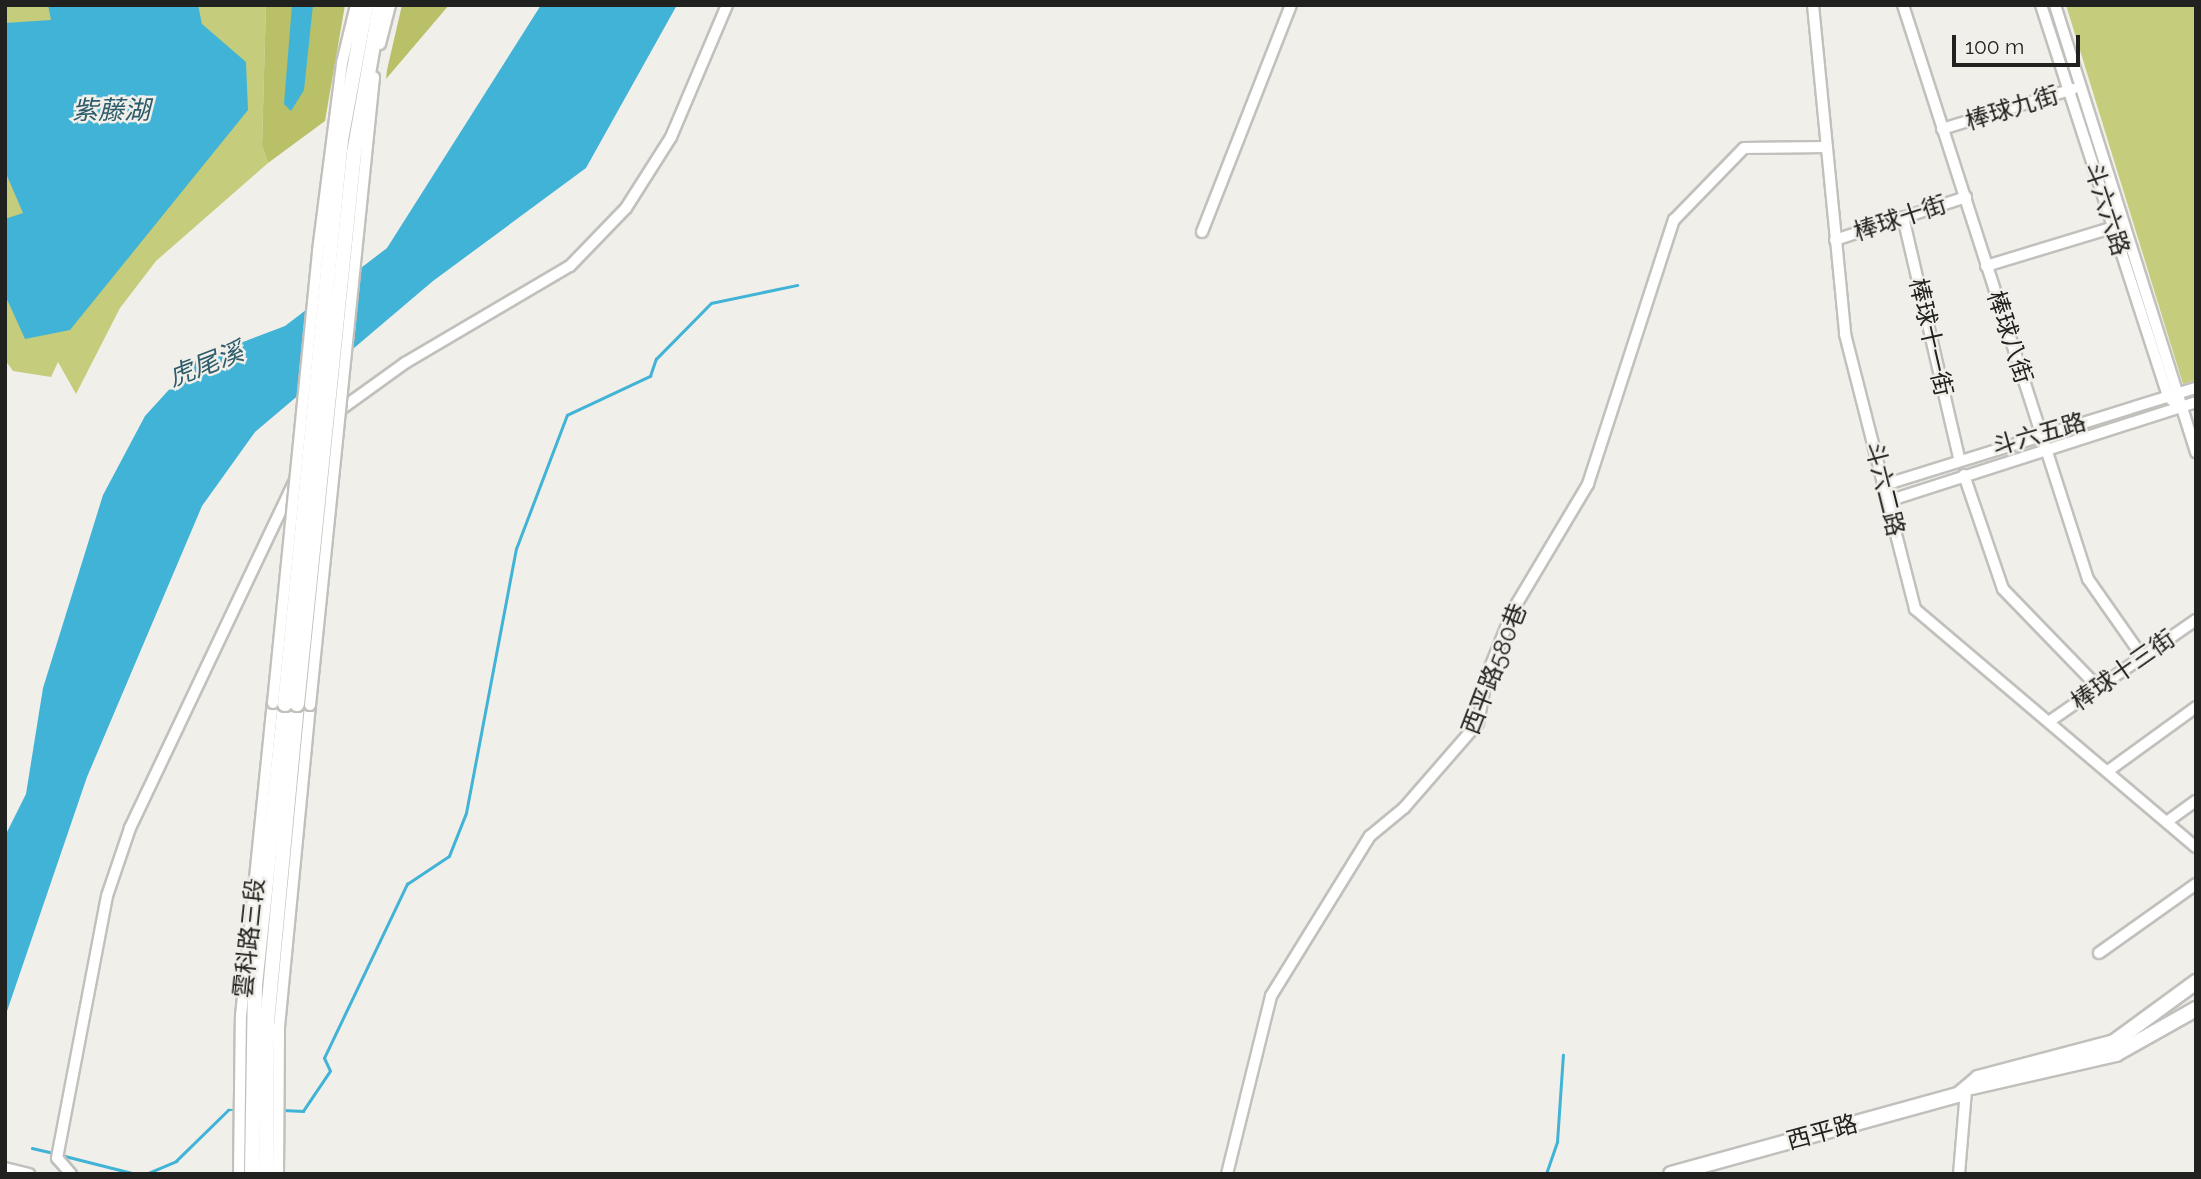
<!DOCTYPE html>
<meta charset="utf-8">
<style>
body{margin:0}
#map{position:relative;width:2201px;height:1179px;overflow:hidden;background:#f1efea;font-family:Raleway,"Noto Sans TC",sans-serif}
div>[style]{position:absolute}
.green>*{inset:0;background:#c5cc7b}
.forest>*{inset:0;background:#b9c068}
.water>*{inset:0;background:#41b3d6}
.stream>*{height:2.5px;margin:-1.25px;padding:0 1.25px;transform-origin:1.25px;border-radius:1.25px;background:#41b3d6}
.roads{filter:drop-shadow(2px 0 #c2c0bc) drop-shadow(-2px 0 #c2c0bc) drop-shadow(0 2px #c2c0bc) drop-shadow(0 -2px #c2c0bc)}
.minor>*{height:10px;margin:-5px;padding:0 5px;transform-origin:5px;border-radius:5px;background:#fff}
.major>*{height:14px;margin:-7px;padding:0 7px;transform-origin:7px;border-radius:7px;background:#fff}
.bridges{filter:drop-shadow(2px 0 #c2c0bc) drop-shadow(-2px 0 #c2c0bc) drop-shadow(0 2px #c2c0bc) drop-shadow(0 -2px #c2c0bc)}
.minor-bridge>*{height:10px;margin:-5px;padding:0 5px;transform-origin:5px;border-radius:5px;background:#fff}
.major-bridge>*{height:14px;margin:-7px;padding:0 7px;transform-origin:7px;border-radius:7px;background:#fff}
span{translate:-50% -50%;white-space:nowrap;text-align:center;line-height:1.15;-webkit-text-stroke:5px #f1efea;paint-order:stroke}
.street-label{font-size:24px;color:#21211f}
.water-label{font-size:26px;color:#2d5c6b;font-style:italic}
.frame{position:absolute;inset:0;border:7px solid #21211f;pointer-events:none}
.scale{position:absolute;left:1952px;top:35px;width:128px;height:32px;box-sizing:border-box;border:4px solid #21211f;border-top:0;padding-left:9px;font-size:21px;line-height:24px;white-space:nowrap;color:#21211f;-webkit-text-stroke:5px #f1efea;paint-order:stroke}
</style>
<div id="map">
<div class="green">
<div style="clip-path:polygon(5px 5px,266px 5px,262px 145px,268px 163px,156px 261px,120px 308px,76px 394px,58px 362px,51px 377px,13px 371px,5px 360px)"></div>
<div style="clip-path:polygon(2066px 5px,2196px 5px,2196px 380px,2183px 384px)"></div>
</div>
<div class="forest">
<div style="clip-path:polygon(266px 5px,345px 5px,325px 121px,268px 163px,262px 145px)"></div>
<div style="clip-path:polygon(402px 5px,449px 5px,386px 79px,387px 70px)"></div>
</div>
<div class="water">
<div style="clip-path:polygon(48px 5px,198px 5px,202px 24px,246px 62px,248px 110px,70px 330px,25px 339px,5px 295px,5px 219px,23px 213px,5px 171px,5px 23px,51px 20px)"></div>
<div style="clip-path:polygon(292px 5px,313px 5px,304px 90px,291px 111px,284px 104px)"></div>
<div style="clip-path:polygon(541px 5px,677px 5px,586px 168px,433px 281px,255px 432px,202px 506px,87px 777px,5px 1017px,5px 836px,26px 794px,43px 688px,103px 495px,145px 416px,196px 360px,285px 326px,387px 248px)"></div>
</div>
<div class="stream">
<div style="left:283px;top:1110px;width:20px;rotate:3deg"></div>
<div style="left:303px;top:1111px;width:48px;rotate:-56deg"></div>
<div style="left:330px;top:1071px;width:14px;rotate:-115deg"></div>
<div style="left:324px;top:1058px;width:193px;rotate:-64.5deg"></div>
<div style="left:407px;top:884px;width:50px;rotate:-33.7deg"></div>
<div style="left:449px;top:856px;width:46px;rotate:-68.4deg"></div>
<div style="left:466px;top:813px;width:269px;rotate:-79.3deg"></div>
<div style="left:516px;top:549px;width:143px;rotate:-69.2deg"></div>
<div style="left:567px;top:415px;width:92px;rotate:-25.2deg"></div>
<div style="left:650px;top:376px;width:18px;rotate:-71deg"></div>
<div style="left:656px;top:359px;width:78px;rotate:-45.5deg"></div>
<div style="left:711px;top:303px;width:88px;rotate:-11.8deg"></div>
<div style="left:32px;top:1148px;width:23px;rotate:13deg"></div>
<div style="left:61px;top:1155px;width:77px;rotate:14.2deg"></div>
<div style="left:146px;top:1174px;width:33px;rotate:-23deg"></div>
<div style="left:176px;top:1161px;width:73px;rotate:-44.4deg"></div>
<div style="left:228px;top:1110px;width:10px"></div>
<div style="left:1546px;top:1174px;width:34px;rotate:-71deg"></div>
<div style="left:1557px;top:1142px;width:87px;rotate:-86.1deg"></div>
</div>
<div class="roads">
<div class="minor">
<div style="left:1813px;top:5px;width:331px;rotate:84.4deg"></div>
<div style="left:1845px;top:334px;width:284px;rotate:75.7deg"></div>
<div style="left:1915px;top:609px;width:368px;rotate:40.3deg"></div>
<div style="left:1903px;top:5px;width:603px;rotate:72.14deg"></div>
<div style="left:2088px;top:579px;width:94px;rotate:55deg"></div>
<div style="left:2041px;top:5px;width:412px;rotate:72deg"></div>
<div style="left:2168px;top:397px;width:16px;rotate:40deg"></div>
<div style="left:2055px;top:5px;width:469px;rotate:72.5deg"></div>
<div style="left:1942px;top:129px;width:137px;rotate:-17deg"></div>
<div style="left:1903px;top:217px;width:246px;rotate:76.9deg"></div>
<div style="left:1202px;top:232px;width:244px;rotate:-68.6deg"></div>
<div style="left:1835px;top:240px;width:138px;rotate:-18.2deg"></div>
<div style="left:1986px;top:266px;width:138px;rotate:-16.9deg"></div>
<div style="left:337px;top:412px;width:84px;rotate:-35.8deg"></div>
<div style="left:405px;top:363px;width:191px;rotate:-30.5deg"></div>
<div style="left:570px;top:266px;width:81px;rotate:-46deg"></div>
<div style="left:626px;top:208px;width:84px;rotate:-57.6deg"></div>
<div style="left:671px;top:137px;width:143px;rotate:-67deg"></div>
<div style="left:1964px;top:475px;width:120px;rotate:71.1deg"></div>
<div style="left:2003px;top:589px;width:136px;rotate:45.9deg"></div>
<div style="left:1884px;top:485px;width:327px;rotate:-17.3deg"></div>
<div style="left:1888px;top:501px;width:324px;rotate:-17.8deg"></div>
<div style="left:2050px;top:721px;width:178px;rotate:-34.7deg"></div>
<div style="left:2108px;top:771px;width:109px;rotate:-36deg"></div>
<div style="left:2168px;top:821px;width:34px;rotate:-36deg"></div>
<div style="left:2099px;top:953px;width:119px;rotate:-35.4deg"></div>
<div style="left:5px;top:1168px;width:25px;rotate:14deg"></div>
<div style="left:71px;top:1174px;width:21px;rotate:-131deg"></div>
<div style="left:57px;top:1158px;width:267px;rotate:-79.2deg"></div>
<div style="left:107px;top:896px;width:72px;rotate:-71.3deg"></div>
<div style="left:130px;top:828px;width:383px;rotate:-64.6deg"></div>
<div style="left:239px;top:1174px;width:158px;rotate:-89.3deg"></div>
<div style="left:241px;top:1016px;width:315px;rotate:-84.2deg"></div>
<div style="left:278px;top:1174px;width:147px;rotate:-89.6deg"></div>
<div style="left:279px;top:1027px;width:323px;rotate:-84.5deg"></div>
<div style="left:1227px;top:1174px;width:183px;rotate:-76.1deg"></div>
<div style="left:1271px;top:996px;width:188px;rotate:-58.3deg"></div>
<div style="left:1370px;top:836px;width:44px;rotate:-39.5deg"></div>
<div style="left:1404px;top:808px;width:113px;rotate:-49deg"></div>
<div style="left:1478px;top:723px;width:49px;rotate:-79.4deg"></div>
<div style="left:1487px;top:675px;width:70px;rotate:-68.2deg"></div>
<div style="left:1513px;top:610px;width:147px;rotate:-59.2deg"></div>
<div style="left:1588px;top:484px;width:278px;rotate:-72deg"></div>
<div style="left:1674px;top:220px;width:100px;rotate:-45.8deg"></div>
<div style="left:1744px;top:148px;width:83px;rotate:-0.7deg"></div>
<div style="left:1959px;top:1174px;width:84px;rotate:-85.2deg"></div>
</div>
<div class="major">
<div style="left:1972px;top:1087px;width:148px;rotate:-12.9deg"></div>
<div style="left:2116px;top:1054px;width:92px;rotate:-29.4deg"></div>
<div style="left:252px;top:1174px;width:189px;rotate:-89.1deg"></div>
<div style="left:255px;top:985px;width:283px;rotate:-83.9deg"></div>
<div style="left:266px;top:1174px;width:152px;rotate:-89.6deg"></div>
<div style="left:267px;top:1022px;width:319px;rotate:-84.6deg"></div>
<div style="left:1671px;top:1174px;width:298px;rotate:-15.4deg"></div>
<div style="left:1958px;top:1095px;width:26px;rotate:-40deg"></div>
<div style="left:1978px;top:1078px;width:141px;rotate:-14.8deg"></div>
<div style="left:2114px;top:1042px;width:102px;rotate:-36.2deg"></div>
</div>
</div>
<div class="bridges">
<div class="minor-bridge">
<div style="left:380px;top:44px;width:40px;rotate:-75.6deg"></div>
<div style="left:273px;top:703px;width:454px;rotate:-84.3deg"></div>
<div style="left:318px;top:251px;width:190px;rotate:-82.7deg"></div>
<div style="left:342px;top:63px;width:60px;rotate:-76.4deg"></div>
<div style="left:310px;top:705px;width:631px;rotate:-84.18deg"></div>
</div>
<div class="major-bridge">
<div style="left:285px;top:704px;width:567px;rotate:-84.33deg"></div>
<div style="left:341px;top:140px;width:137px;rotate:-79.5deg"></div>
<div style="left:297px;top:704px;width:554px;rotate:-84.09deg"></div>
<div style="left:354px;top:153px;width:150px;rotate:-80deg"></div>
</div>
</div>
<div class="street-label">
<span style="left:2012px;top:108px;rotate:-17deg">棒球九街</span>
<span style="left:2107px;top:209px;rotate:72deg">斗六六路</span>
<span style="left:1900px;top:218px;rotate:-18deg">棒球十街</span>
<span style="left:1931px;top:337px;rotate:77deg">棒球十一街</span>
<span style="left:2010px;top:337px;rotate:72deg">棒球八街</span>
<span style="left:2039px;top:434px;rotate:-16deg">斗六五路</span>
<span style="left:1885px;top:489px;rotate:76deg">斗六二路</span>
<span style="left:1494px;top:669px;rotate:-69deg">西平路580巷</span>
<span style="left:2123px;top:670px;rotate:-35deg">棒球十三街</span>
<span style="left:249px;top:938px;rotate:-84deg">雲科路三段</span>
<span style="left:1822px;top:1132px;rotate:-15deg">西平路</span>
</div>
<div class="water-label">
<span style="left:111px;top:111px">紫藤湖</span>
<span style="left:206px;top:365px;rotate:-21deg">虎尾溪</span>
</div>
<div class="frame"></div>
<div class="scale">100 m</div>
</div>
